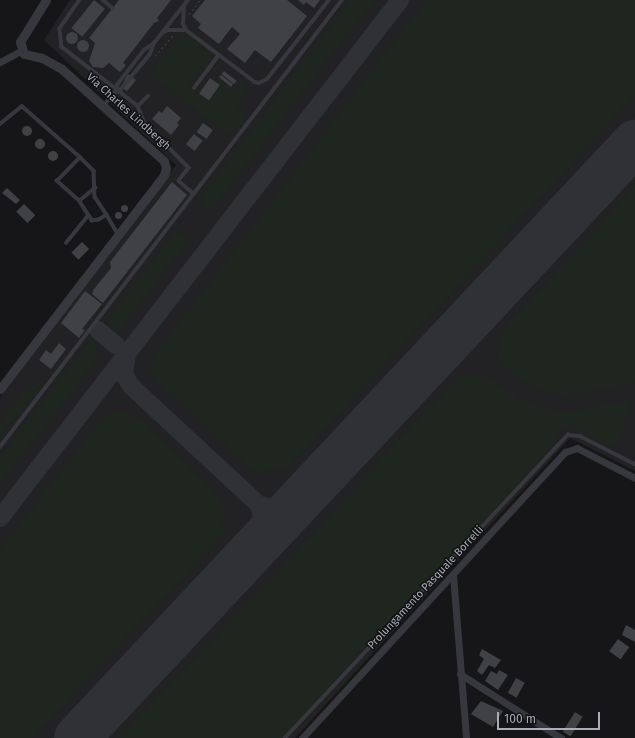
<!DOCTYPE html>
<style>
body{margin:0}
#map{position:relative;width:635px;height:738px;overflow:hidden;background:#161618;font-family:"Fira Sans",sans-serif}
div>[style]{position:absolute}
.built>*{inset:0;background:#222225}
.green>*{inset:0;background:#1e261f}
.taxiway>*{height:18px;margin:-9px;padding:0 9px;transform-origin:9px;border-radius:9px;background:#303135}
.runway>*{height:46px;margin:-23px;padding:0 23px;transform-origin:23px;border-radius:23px;background:#303135}
.building>*{inset:0;background:#404145;transform-origin:0 0}
.round{border-radius:50%}
.path>*{height:1px;margin-top:-0.5px;transform-origin:0;background:repeating-linear-gradient(90deg,#3d3f44 0 2px,transparent 0 5px)}
.service>*{height:3.5px;margin:-1.75px;padding:0 1.75px;transform-origin:1.75px;border-radius:1.75px;background:#37383d}
.minor>*{height:7px;margin:-3.5px;padding:0 3.5px;transform-origin:3.5px;border-radius:3.5px;background:#37383d}
.tertiary>*{height:9px;margin:-4.5px;padding:0 4.5px;transform-origin:4.5px;border-radius:4.5px;background:#37383d}
span{translate:-50% -50%;white-space:nowrap;text-align:center;line-height:1.15;-webkit-text-stroke:3px #111113;paint-order:stroke}
.street-label{font-size:11px;color:#a8adb8}
.scale{position:absolute;left:497px;top:712px;width:103px;height:18px;box-sizing:border-box;border:2px solid #a8adb8;border-top:0;padding-left:5px;font-size:12px;line-height:14px;white-space:nowrap;color:#a8adb8;-webkit-text-stroke:3px #111113;paint-order:stroke}
</style>
<div id="map">
<div class="built">
<div style="clip-path:polygon(70px 0,635px 0,635px 471px,570px 438px,295px 738px,0 738px,0 397px,176px 165px,44px 40px)"></div>
</div>
<div class="green">
<div style="clip-path:polygon(350px 0,374px 0,211px 211px,202px 202px,201px 195px)"></div>
<div style="clip-path:polygon(426px 0,635px 0,635px 95px,287px 469px,254px 472px,156px 380px,151px 369px,152px 358px)"></div>
<div style="clip-path:polygon(182px 34px,186px 34px,209px 52px,210px 57px,187px 84px,208px 100px,219px 85px,210px 78px,212px 75px,234px 90px,242px 81px,246px 86px,246px 96px,237px 107px,246px 116px,230px 136px,149px 73px)"></div>
<div style="clip-path:polygon(635px 187px,635px 382px,585px 393px,564px 395px,545px 391px,524px 383px,502px 366px,498px 358px,497px 340px,502px 331px)"></div>
<div style="clip-path:polygon(180px 233px,189px 240px,119px 331px,105px 322px,173px 234px)"></div>
<div style="clip-path:polygon(90px 340px,95px 344px,99px 357px,0 483px,0 456px)"></div>
<div style="clip-path:polygon(465px 374px,486px 377px,523px 401px,563px 412px,631px 401px,629px 413px,623px 415px,626px 430px,615px 445px,607px 446px,569px 425px,556px 435px,552px 446px,388px 624px,370px 639px,348px 666px,281px 738px,119px 738px,306px 542px,422px 415px,457px 379px)"></div>
<div style="clip-path:polygon(40px 381px,44px 381px,0 438px,0 422px,23px 393px)"></div>
<div style="clip-path:polygon(114px 410px,128px 413px,141px 420px,217px 495px,226px 511px,222px 526px,226px 531px,32px 738px,0 738px,0 550px,100px 421px)"></div>
</div>
<div class="taxiway">
<div style="left:98px;top:330px;width:23px;rotate:40deg"></div>
<div style="left:127px;top:354px;width:20px;rotate:99deg"></div>
<div style="left:124px;top:374px;width:14px;rotate:60deg"></div>
<div style="left:131px;top:386px;width:175px;rotate:42.9deg"></div>
<div style="left:259px;top:505px;width:23px;rotate:77deg"></div>
<div style="left:264px;top:527px;width:21px;rotate:109deg"></div>
<div style="left:259px;top:505px;width:21px;rotate:11deg"></div>
<div style="left:280px;top:509px;width:25px;rotate:-27deg"></div>
<div style="left:0;top:518px;width:654px;rotate:-52.32deg"></div>
</div>
<div class="runway">
<div style="left:77px;top:738px;width:816px;rotate:-46.84deg"></div>
</div>
<div class="building">
<div style="left:94px;top:0;width:14px;height:36px;rotate:39deg"></div>
<div style="clip-path:polygon(119px 0,171px 0,157px 18px,159px 21px,154px 23px,123px 63px,126px 65px,120px 72px,109px 63px,103px 68px,93px 67px,89px 61px,95px 43px,89px 38px)"></div>
<div style="clip-path:polygon(205px 0,287px 0,307px 16px,271px 62px,255px 50px,245px 63px,227px 49px,240px 34px,232px 27px,219px 44px,198px 28px,201px 24px,192px 16px)"></div>
<div style="clip-path:polygon(298px 0,320px 0,314px 8px,306px 2px,304px 5px)"></div>
<div class="round" style="left:66px;top:32px;width:12px;height:12px"></div>
<div class="round" style="left:77px;top:40px;width:12px;height:12px"></div>
<div style="left:224px;top:71px;width:16px;height:4px;rotate:38deg"></div>
<div style="clip-path:polygon(128px 74px,136px 80px,127px 91px,121px 87px)"></div>
<div style="clip-path:polygon(221px 75px,233px 84px,231px 87px,219px 77px)"></div>
<div style="left:210px;top:78px;width:12px;height:19px;rotate:35deg"></div>
<div style="clip-path:polygon(167px 106px,181px 118px,177px 123px,179px 125px,171px 135px,152px 119px,159px 111px,162px 113px)"></div>
<div style="left:203px;top:123px;width:12px;height:11px;rotate:35deg"></div>
<div class="round" style="left:22px;top:126px;width:10px;height:10px"></div>
<div style="left:194px;top:134px;width:11px;height:13px;rotate:38deg"></div>
<div class="round" style="left:35px;top:139px;width:10px;height:10px"></div>
<div class="round" style="left:48px;top:151px;width:10px;height:10px"></div>
<div style="clip-path:polygon(172px 182px,187px 195px,103px 303px,92px 294px,94px 289px,111px 268px,110px 262px)"></div>
<div style="clip-path:polygon(7px 188px,20px 200px,16px 204px,2px 193px)"></div>
<div style="left:24px;top:204px;width:16px;height:11px;rotate:45deg"></div>
<div class="round" style="left:120.5px;top:204.5px;width:7px;height:7px"></div>
<div class="round" style="left:114.5px;top:211.5px;width:7px;height:7px"></div>
<div style="left:82px;top:242px;width:10px;height:15px;rotate:45deg"></div>
<div style="clip-path:polygon(85px 291px,102px 304px,82px 329px,85px 330px,79px 338px,61px 323px)"></div>
<div style="clip-path:polygon(59px 343px,66px 349px,51px 369px,39px 360px,46px 350px,51px 354px)"></div>
<div style="clip-path:polygon(626px 625px,635px 630px,635px 642px,622px 635px)"></div>
<div style="left:618px;top:639px;width:14px;height:15px;rotate:36deg"></div>
<div style="clip-path:polygon(482px 649px,501px 660px,495px 668px,489px 665px,482px 675px,477px 671px,484px 659px,479px 655px)"></div>
<div style="clip-path:polygon(499px 670px,508px 675px,498px 690px,485px 681px,491px 671px,497px 674px)"></div>
<div style="left:516px;top:678px;width:10px;height:17px;rotate:29deg"></div>
<div style="clip-path:polygon(481px 701px,503px 711px,493px 727px,471px 714px)"></div>
<div style="left:575px;top:712px;width:9px;height:23px;rotate:32deg"></div>
</div>
<div class="path">
<div style="left:189px;top:14px;width:18px;rotate:-52deg"></div>
<div style="left:155px;top:56px;width:28px;rotate:-49deg"></div>
</div>
<div class="service">
<div style="left:80px;top:0;width:35px;rotate:125deg"></div>
<div style="left:60px;top:29px;width:18px;rotate:84deg"></div>
<div style="left:62px;top:47px;width:96px;rotate:37.8deg"></div>
<div style="left:138px;top:106px;width:14px;rotate:-45deg"></div>
<div style="left:103px;top:0;width:13px;rotate:39deg"></div>
<div style="left:186px;top:30px;width:86px;rotate:37deg"></div>
<div style="left:255px;top:82px;width:4px;rotate:14deg"></div>
<div style="left:259px;top:83px;width:9px;rotate:-27deg"></div>
<div style="left:267px;top:79px;width:100px;rotate:-51.9deg"></div>
<div style="left:164px;top:32px;width:4px;rotate:-27deg"></div>
<div style="left:168px;top:30px;width:18px"></div>
<div style="left:186px;top:30px;width:7px;rotate:-117deg"></div>
<div style="left:183px;top:24px;width:18px;rotate:-87deg"></div>
<div style="left:194px;top:88px;width:41px;rotate:-52.9deg"></div>
<div style="left:117px;top:89px;width:4px;rotate:-90deg"></div>
<div style="left:117px;top:85px;width:44px;rotate:-52.4deg"></div>
<div style="left:144px;top:50px;width:11px;rotate:-34deg"></div>
<div style="left:104px;top:105px;width:20px;rotate:-49deg"></div>
<div style="left:117px;top:90px;width:4px;rotate:-14deg"></div>
<div style="left:121px;top:89px;width:45px;rotate:-50.4deg"></div>
<div style="left:150px;top:54px;width:12px;rotate:-70deg"></div>
<div style="left:154px;top:43px;width:55px;rotate:-51.7deg"></div>
<div style="left:138px;top:106px;width:17px;rotate:69deg"></div>
<div style="left:144px;top:122px;width:64px;rotate:45.6deg"></div>
<div style="left:189px;top:168px;width:16px;rotate:128deg"></div>
<div style="left:179px;top:181px;width:18px;rotate:41deg"></div>
<div style="left:0;top:124px;width:28px;rotate:-39deg"></div>
<div style="left:22px;top:106px;width:77px;rotate:41.3deg"></div>
<div style="left:79px;top:201px;width:21px;rotate:-39deg"></div>
<div style="left:107px;top:215px;width:9px;rotate:148deg"></div>
<div style="left:99px;top:220px;width:7px;rotate:172deg"></div>
<div style="left:92px;top:221px;width:24px;rotate:-123deg"></div>
<div style="left:79px;top:201px;width:30px;rotate:-138deg"></div>
<div style="left:57px;top:181px;width:33px;rotate:-46deg"></div>
<div style="left:80px;top:157px;width:20px;rotate:45deg"></div>
<div style="left:94px;top:171px;width:26px;rotate:88deg"></div>
<div style="left:95px;top:197px;width:22px;rotate:56deg"></div>
<div style="left:107px;top:215px;width:22px;rotate:60deg"></div>
<div style="left:66px;top:243px;width:35px;rotate:-51deg"></div>
<div style="left:0;top:447px;width:563px;rotate:-52.58deg"></div>
<div style="left:285px;top:738px;width:415px;rotate:-47deg"></div>
<div style="left:568px;top:435px;width:12px;rotate:5deg"></div>
<div style="left:580px;top:436px;width:62px;rotate:27deg"></div>
</div>
<div class="minor">
<div style="left:0;top:62px;width:24px;rotate:-28deg"></div>
<div style="left:453px;top:575px;width:164px;rotate:85.4deg"></div>
<div style="left:460px;top:674px;width:120px;rotate:32.4deg"></div>
<div style="left:302px;top:738px;width:389px;rotate:-47.4deg"></div>
<div style="left:565px;top:452px;width:13px;rotate:-18deg"></div>
<div style="left:577px;top:448px;width:65px;rotate:27.3deg"></div>
</div>
<div class="tertiary">
<div style="left:0;top:389px;width:270px;rotate:-52.5deg"></div>
<div style="left:164px;top:175px;width:7px;rotate:-74deg"></div>
<div style="left:166px;top:168px;width:7px;rotate:-106deg"></div>
<div style="left:164px;top:161px;width:137px;rotate:-138deg"></div>
<div style="left:62px;top:69px;width:23px;rotate:-151deg"></div>
<div style="left:42px;top:58px;width:18px;rotate:-167deg"></div>
<div style="left:24px;top:54px;width:13px;rotate:-108deg"></div>
<div style="left:20px;top:42px;width:49px;rotate:-58.2deg"></div>
</div>
<div class="street-label">
<span style="left:128px;top:112px;rotate:42deg">Via Charles Lindbergh</span>
<span style="left:426px;top:588px;rotate:-47deg">Prolungamento Pasquale Borrelli</span>
</div>
<div class="scale">100 m</div>
</div>
